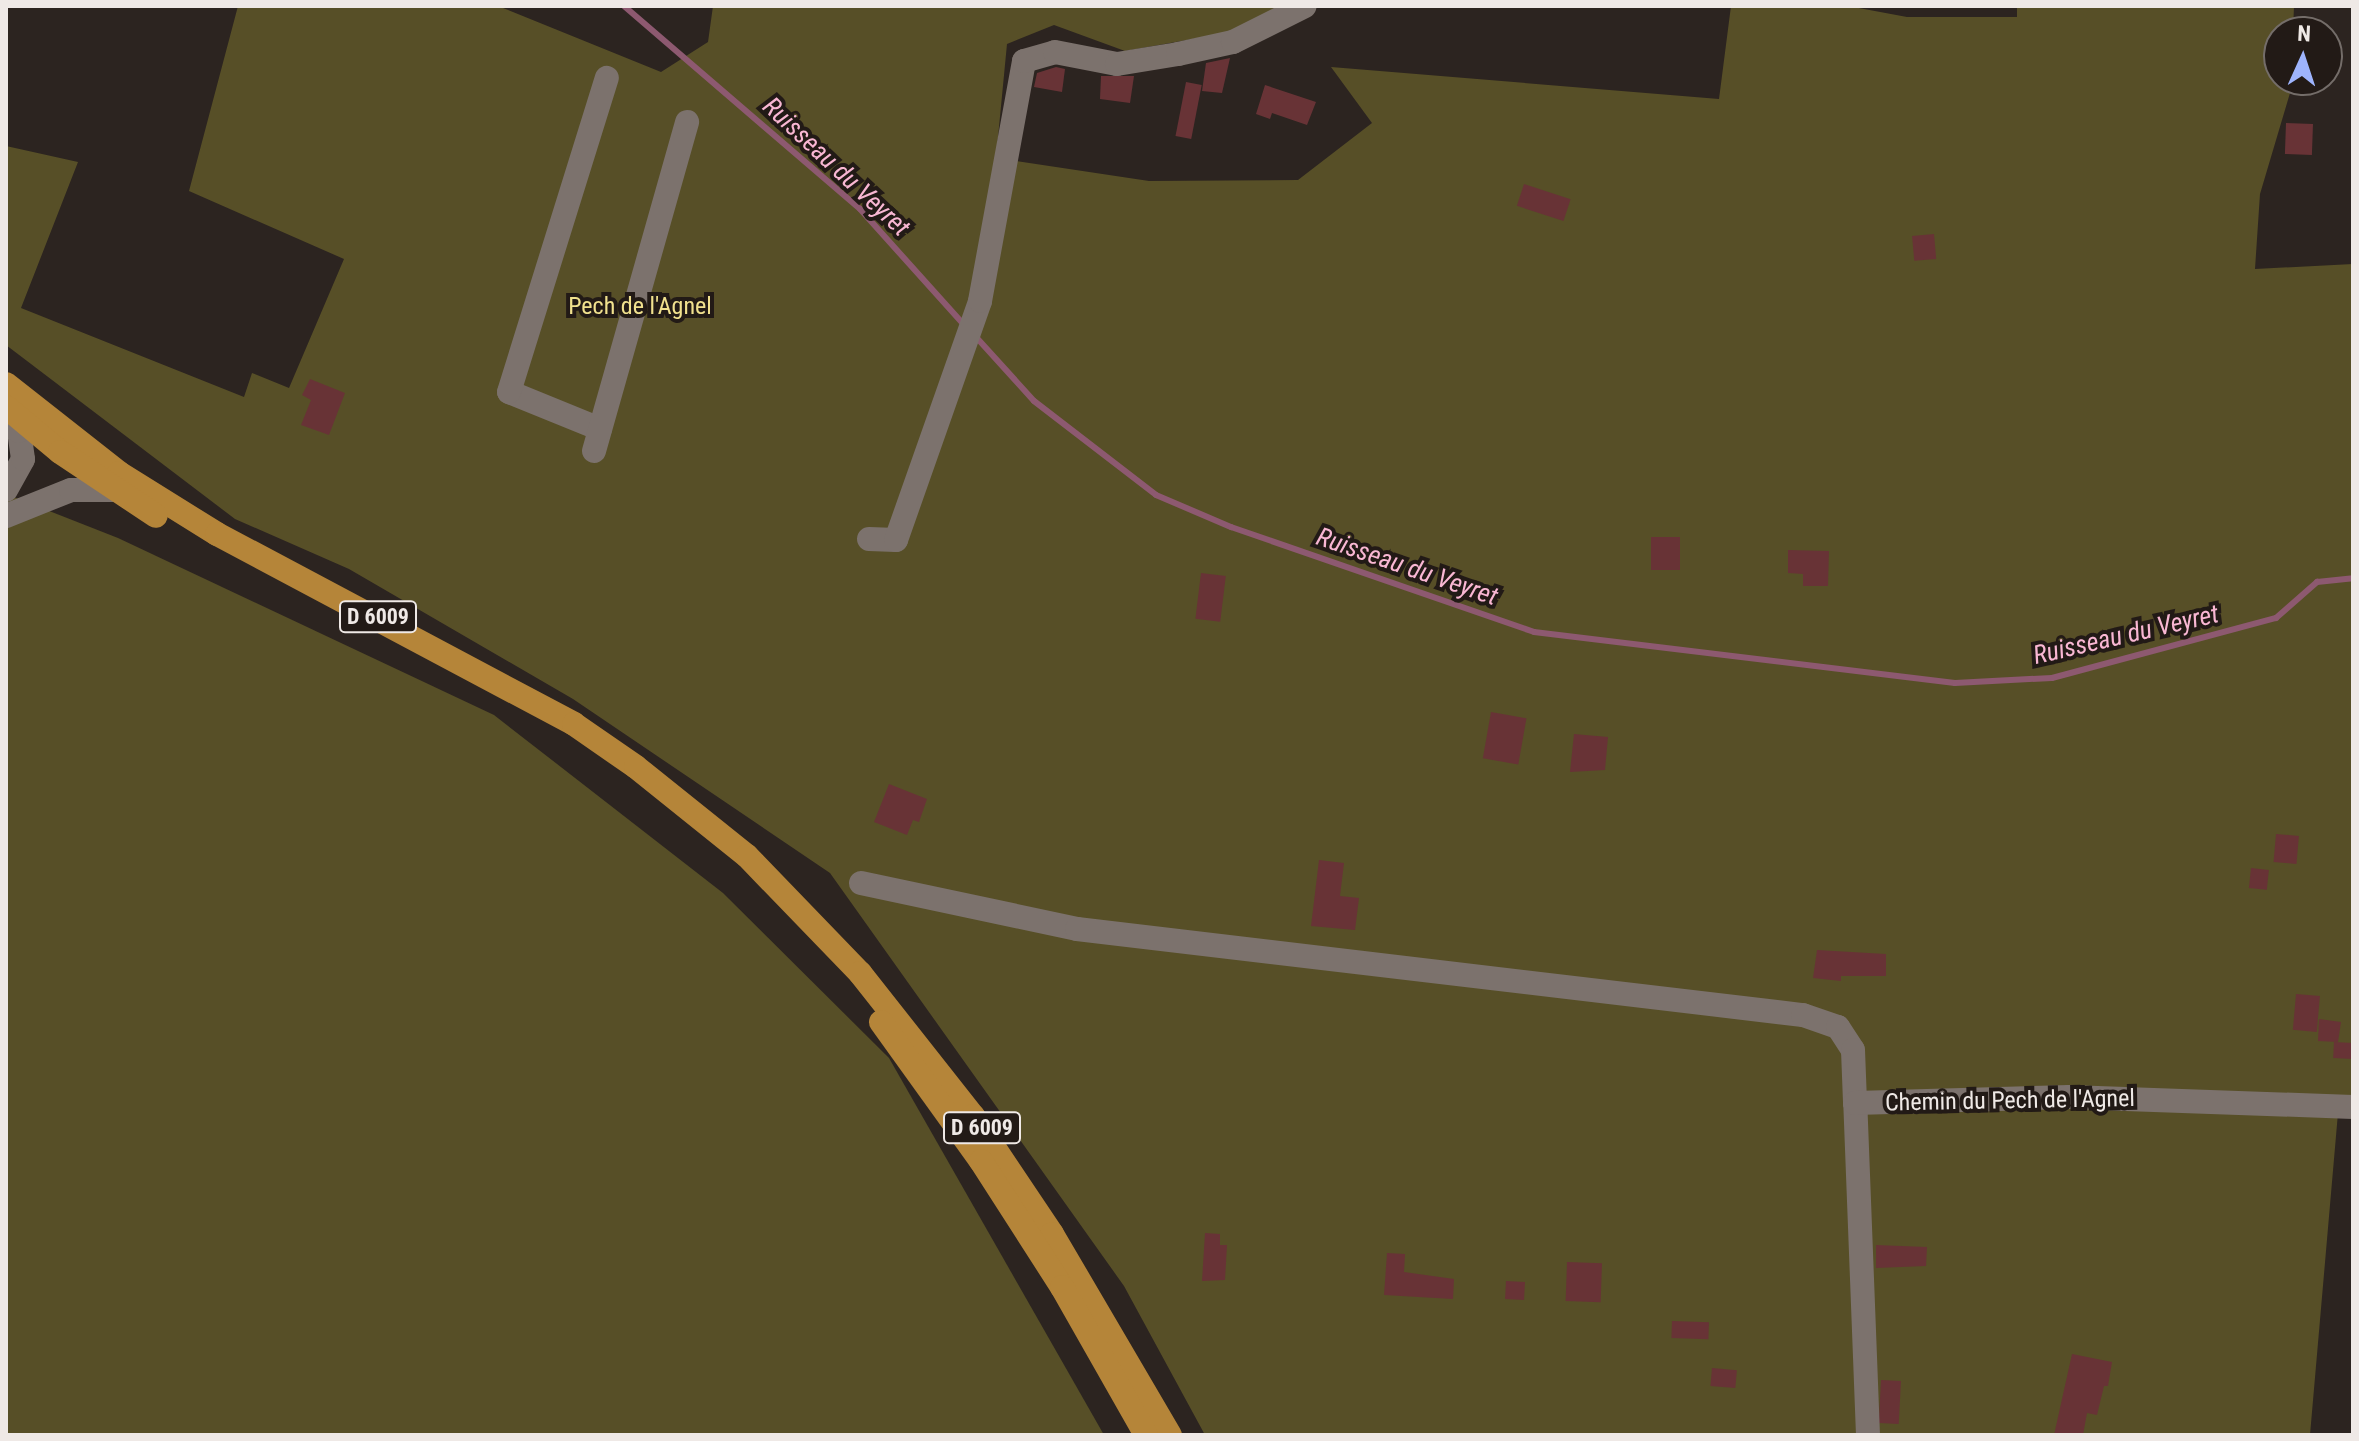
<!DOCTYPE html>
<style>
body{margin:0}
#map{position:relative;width:2359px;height:1441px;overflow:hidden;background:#2c2420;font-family:"Roboto Condensed",sans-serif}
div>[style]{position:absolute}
.green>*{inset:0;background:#574f27}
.stream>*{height:6px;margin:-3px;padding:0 3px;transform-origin:3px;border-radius:3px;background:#8d5970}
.building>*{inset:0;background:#683336;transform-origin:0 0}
.minor>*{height:24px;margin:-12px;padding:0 12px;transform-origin:12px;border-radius:12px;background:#7c726d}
.major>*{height:24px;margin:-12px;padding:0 12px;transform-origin:12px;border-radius:12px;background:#b58539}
span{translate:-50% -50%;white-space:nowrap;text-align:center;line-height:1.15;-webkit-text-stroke:8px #221a16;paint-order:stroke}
.shield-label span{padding:2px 6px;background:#221a16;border:2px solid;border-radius:6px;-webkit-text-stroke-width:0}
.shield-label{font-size:22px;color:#efe9e6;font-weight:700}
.park-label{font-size:24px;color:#f1e18e}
.street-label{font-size:24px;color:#efe9e6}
.water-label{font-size:26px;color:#f9b7d3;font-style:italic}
.frame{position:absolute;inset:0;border:8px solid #efe9e6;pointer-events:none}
.north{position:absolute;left:2263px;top:16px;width:80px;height:80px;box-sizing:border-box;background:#221a16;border:2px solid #746d69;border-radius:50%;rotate:3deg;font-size:22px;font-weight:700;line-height:32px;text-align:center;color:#efe9e6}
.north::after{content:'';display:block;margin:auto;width:28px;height:36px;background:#9eb4fd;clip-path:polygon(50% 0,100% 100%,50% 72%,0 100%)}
</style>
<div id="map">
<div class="green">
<div style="clip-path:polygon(238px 6px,498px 6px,661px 72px,708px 42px,713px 6px,1293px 6px,1260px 27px,1125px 51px,1054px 25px,1007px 44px,996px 158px,1149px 181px,1298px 180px,1372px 123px,1331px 67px,1719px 99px,1731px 6px,1848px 6px,1907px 17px,2017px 17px,2017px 6px,2294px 6px,2293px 32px,2279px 32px,2279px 80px,2291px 80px,2290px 93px,2260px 194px,2255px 269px,2353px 264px,2353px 1112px,2338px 1113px,2310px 1435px,1205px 1435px,1124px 1286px,830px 873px,573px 699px,349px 569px,235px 519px,6px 345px,6px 146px,78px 162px,21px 308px,244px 397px,252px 373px,289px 388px,344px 259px,189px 191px)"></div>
<div style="clip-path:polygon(6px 494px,118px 538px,494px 715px,723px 893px,889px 1058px,1104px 1435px,6px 1435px)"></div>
</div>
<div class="stream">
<div style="left:624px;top:6px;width:311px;rotate:40.7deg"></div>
<div style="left:860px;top:209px;width:157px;rotate:48.1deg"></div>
<div style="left:976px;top:337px;width:86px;rotate:47.8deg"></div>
<div style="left:1034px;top:401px;width:154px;rotate:37.6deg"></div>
<div style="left:1156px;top:495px;width:82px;rotate:23.1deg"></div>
<div style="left:1231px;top:527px;width:321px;rotate:19.1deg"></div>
<div style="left:1534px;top:632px;width:424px;rotate:6.9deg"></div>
<div style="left:1955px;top:683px;width:97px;rotate:-3deg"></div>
<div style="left:2052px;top:678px;width:232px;rotate:-15deg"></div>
<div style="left:2276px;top:618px;width:55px;rotate:-41.3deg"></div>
<div style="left:2317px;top:582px;width:36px;rotate:-6deg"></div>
</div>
<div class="building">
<div style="clip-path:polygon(1230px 58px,1222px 93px,1202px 91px,1206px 63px)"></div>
<div style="clip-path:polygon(1056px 67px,1065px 69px,1062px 92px,1034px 87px,1037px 73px)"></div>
<div style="clip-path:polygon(1101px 76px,1134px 76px,1130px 103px,1100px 99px)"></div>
<div style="left:1186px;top:82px;width:16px;height:55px;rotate:11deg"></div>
<div style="clip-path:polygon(1265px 85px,1316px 102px,1307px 125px,1272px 113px,1270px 119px,1256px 114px)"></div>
<div style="left:2286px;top:123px;width:27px;height:31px;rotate:2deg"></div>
<div style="left:1524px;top:184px;width:49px;height:23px;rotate:18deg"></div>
<div style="left:1934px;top:234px;width:25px;height:22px;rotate:85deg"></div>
<div style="clip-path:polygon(310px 379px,345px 393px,329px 435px,301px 425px,311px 400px,302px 395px)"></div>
<div style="left:1651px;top:537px;width:29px;height:33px"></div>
<div style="clip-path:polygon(1788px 550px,1829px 551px,1828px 586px,1803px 586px,1803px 574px,1788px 573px)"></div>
<div style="left:1201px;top:573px;width:25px;height:46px;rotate:7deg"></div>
<div style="left:1491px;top:712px;width:36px;height:47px;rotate:10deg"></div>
<div style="clip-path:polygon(1574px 734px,1608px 737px,1605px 770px,1570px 772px)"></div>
<div style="clip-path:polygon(889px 784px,927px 799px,919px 822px,913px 820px,907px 835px,874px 822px)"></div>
<div style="left:2276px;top:834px;width:23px;height:28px;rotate:5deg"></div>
<div style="clip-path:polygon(1319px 860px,1344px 863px,1340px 896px,1359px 898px,1355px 930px,1311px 926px)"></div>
<div style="left:2251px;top:868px;width:18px;height:20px;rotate:6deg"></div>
<div style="clip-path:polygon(1817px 950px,1886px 954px,1886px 976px,1841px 976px,1841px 981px,1813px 978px)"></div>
<div style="left:2296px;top:994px;width:24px;height:36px;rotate:5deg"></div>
<div style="clip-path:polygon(2319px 1019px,2341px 1022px,2338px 1042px,2318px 1041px)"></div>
<div style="left:2334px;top:1042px;width:19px;height:16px;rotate:3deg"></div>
<div style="clip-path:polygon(1205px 1233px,1220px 1234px,1220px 1245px,1227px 1245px,1225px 1280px,1202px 1281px)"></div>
<div style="clip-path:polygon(1876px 1245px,1927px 1247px,1926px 1266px,1876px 1268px)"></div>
<div style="clip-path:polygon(1387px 1253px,1405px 1254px,1404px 1272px,1454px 1279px,1453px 1299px,1384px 1295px)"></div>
<div style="left:1567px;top:1262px;width:35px;height:39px;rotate:2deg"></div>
<div style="left:1506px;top:1281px;width:19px;height:18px;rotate:3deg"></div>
<div style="left:1672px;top:1321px;width:37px;height:17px;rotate:2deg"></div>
<div style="clip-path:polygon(2072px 1354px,2112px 1362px,2108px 1386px,2104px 1386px,2097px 1415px,2087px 1413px,2083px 1435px,2054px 1435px)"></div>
<div style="left:1712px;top:1368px;width:25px;height:18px;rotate:5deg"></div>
<div style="left:1881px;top:1380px;width:20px;height:43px;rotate:3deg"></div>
</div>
<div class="minor">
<div style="left:600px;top:429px;width:98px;rotate:-157.9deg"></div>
<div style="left:509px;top:392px;width:329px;rotate:-72.7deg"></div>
<div style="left:594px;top:451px;width:342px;rotate:-74.2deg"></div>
<div style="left:6px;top:490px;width:35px;rotate:-61deg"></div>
<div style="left:23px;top:459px;width:28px;rotate:-98deg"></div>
<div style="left:19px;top:431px;width:24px;rotate:-118deg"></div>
<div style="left:6px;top:516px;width:70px;rotate:-21.8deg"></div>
<div style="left:71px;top:490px;width:42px"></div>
<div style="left:869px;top:539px;width:27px;rotate:2deg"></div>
<div style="left:896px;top:540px;width:253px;rotate:-70.6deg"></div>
<div style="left:980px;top:301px;width:244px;rotate:-79.6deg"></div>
<div style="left:1024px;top:61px;width:32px;rotate:-16deg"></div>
<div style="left:1055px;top:52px;width:63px;rotate:11deg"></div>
<div style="left:1117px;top:64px;width:62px;rotate:-9.3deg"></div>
<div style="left:1178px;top:54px;width:56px;rotate:-12.3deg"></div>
<div style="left:1233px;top:42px;width:80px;rotate:-26.6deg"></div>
<div style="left:861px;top:883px;width:221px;rotate:12deg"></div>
<div style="left:1077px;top:929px;width:731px;rotate:6.76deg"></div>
<div style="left:1803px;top:1015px;width:37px;rotate:19deg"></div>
<div style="left:1838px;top:1027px;width:27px;rotate:57deg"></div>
<div style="left:1853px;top:1050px;width:53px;rotate:87.8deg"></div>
<div style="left:1868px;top:1435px;width:332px;rotate:-92.2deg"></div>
<div style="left:1855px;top:1103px;width:214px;rotate:-1.6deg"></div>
<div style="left:2069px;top:1097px;width:284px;rotate:2deg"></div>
</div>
<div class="major">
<div style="left:6px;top:384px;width:144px;rotate:38.2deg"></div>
<div style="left:119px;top:473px;width:115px;rotate:31.9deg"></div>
<div style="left:217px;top:534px;width:404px;rotate:28deg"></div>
<div style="left:574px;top:724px;width:75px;rotate:34.7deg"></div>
<div style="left:636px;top:767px;width:142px;rotate:38.7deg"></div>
<div style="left:747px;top:856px;width:163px;rotate:46deg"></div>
<div style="left:860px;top:973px;width:182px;rotate:51.7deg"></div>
<div style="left:973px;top:1116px;width:142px;rotate:56.2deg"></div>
<div style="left:1052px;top:1234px;width:233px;rotate:59.6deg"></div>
<div style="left:6px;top:407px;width:70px;rotate:39.8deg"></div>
<div style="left:60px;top:452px;width:115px;rotate:33.7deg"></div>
<div style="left:881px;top:1022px;width:171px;rotate:54.3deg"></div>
<div style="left:981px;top:1161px;width:150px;rotate:57.3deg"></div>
<div style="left:1062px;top:1287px;width:170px;rotate:60.4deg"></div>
</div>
<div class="shield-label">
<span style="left:378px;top:617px">D 6009</span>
<span style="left:982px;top:1128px">D 6009</span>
</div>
<div class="park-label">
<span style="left:640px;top:307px">Pech de l'Agnel</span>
</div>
<div class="street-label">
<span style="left:2010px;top:1101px;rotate:-1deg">Chemin du Pech de l'Agnel</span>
</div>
<div class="water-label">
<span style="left:836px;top:167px;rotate:43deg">Ruisseau du Veyret</span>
<span style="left:1407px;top:567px;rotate:19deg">Ruisseau du Veyret</span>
<span style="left:2126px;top:635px;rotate:-13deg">Ruisseau du Veyret</span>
</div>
<div class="frame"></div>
<div class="north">N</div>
</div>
